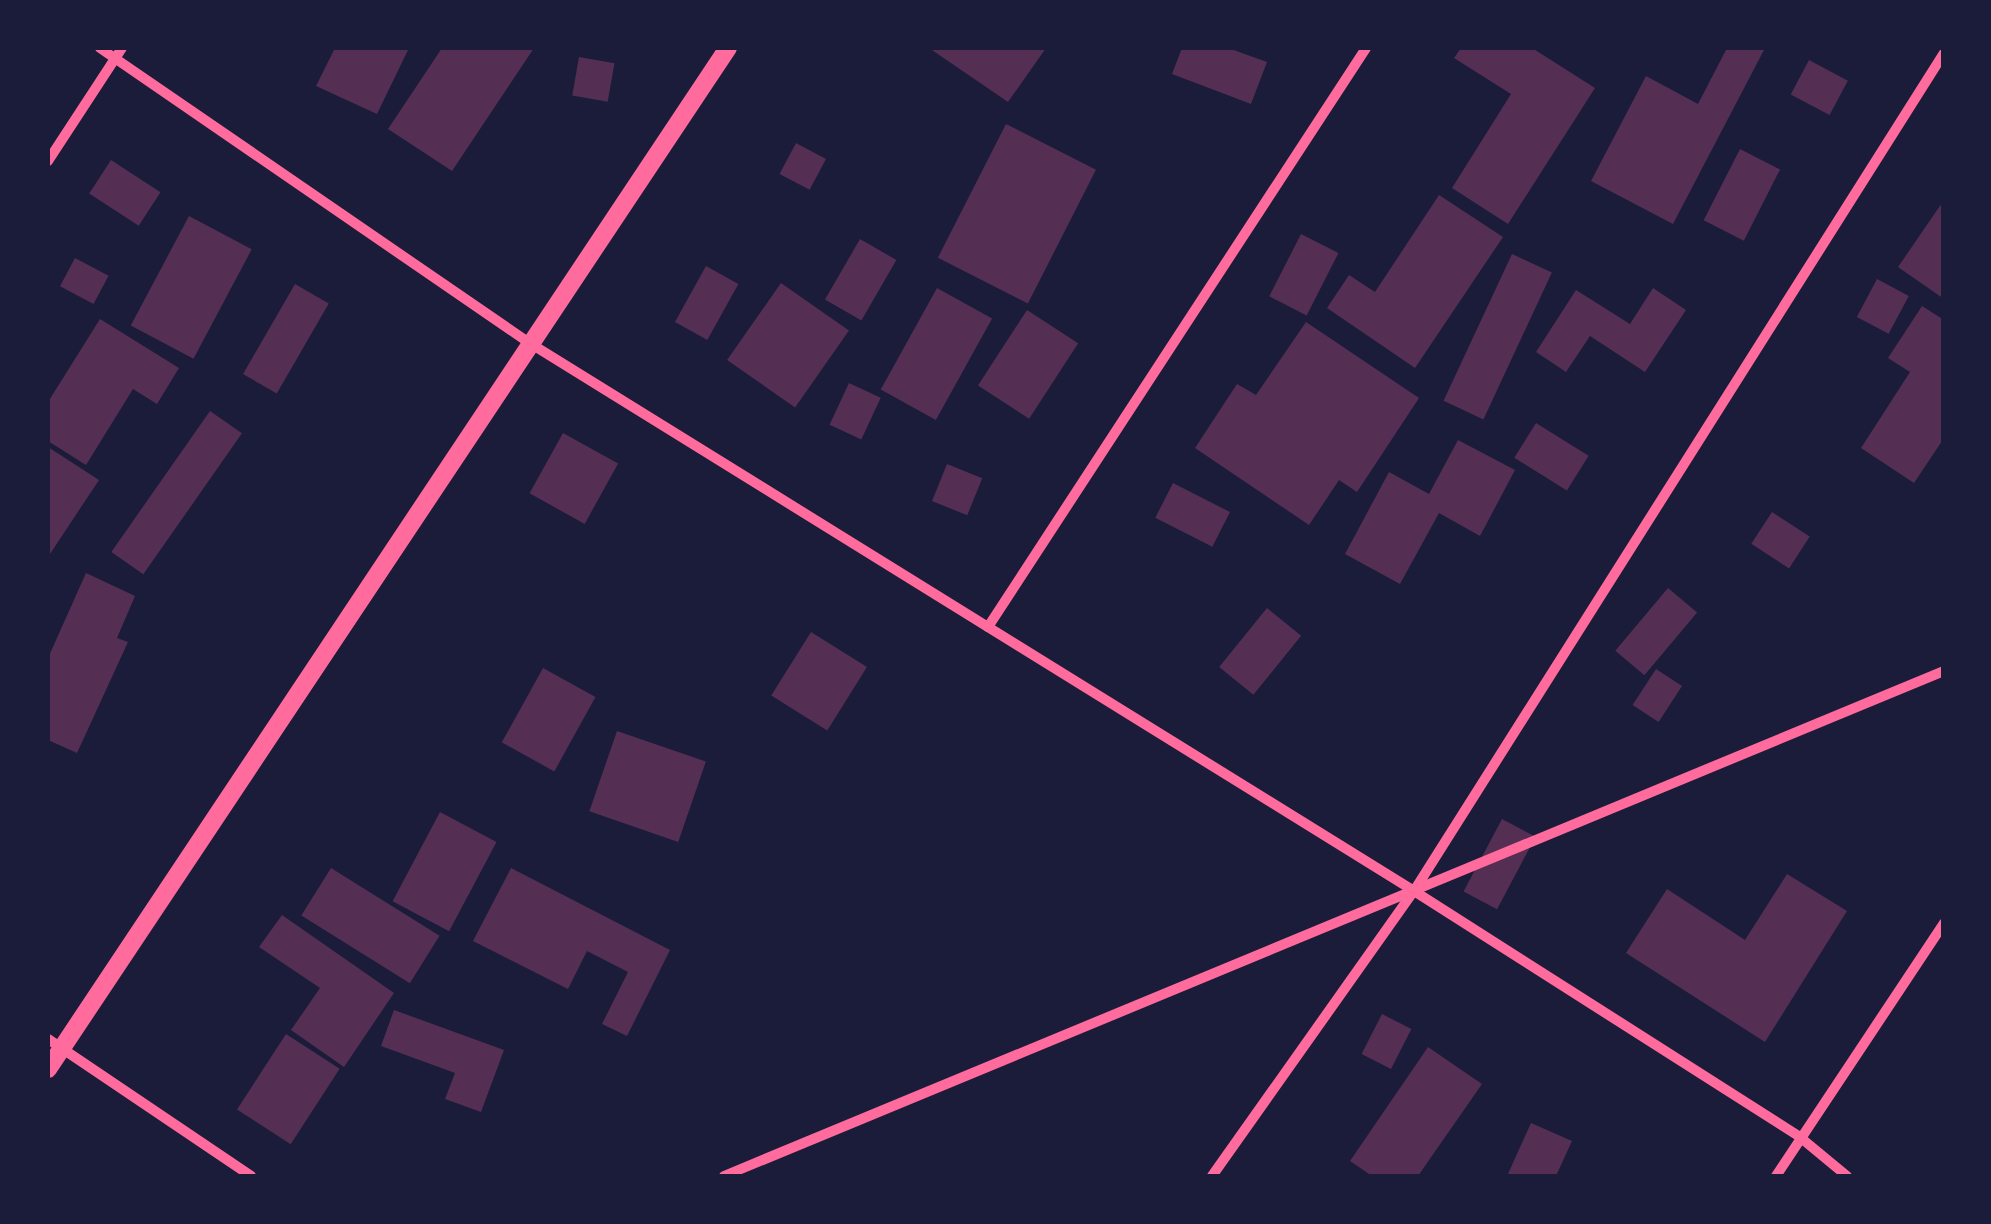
<!DOCTYPE html>
<style>
body{margin:0}
#map{position:relative;width:1991px;height:1224px;overflow:hidden;background:#1b1b3a;font-family:Helvetica,sans-serif}
div>[style]{position:absolute}
.building>*{inset:0;background:#542f53;transform-origin:0 0}
.minor>*{height:10px;margin:-5px;padding:0 5px;transform-origin:5px;border-radius:5px;background:#ff6b9d}
.tertiary>*{height:18px;margin:-9px;padding:0 9px;transform-origin:9px;border-radius:9px;background:#ff6b9d}
span{translate:-50% -50%;white-space:nowrap;text-align:center;line-height:1.15;-webkit-text-stroke:8px #1b1b3a;paint-order:stroke}
.frame{position:absolute;inset:0;border:50px solid #1b1b3a;pointer-events:none}
</style>
<div id="map">
<div class="building">
<div style="clip-path:polygon(335px 48px,409px 48px,377px 114px,316px 86px)"></div>
<div style="clip-path:polygon(442px 48px,534px 48px,452px 171px,388px 129px)"></div>
<div style="clip-path:polygon(929px 48px,1046px 48px,1008px 102px)"></div>
<div style="clip-path:polygon(1182px 48px,1228px 48px,1267px 62px,1251px 104px,1172px 74px)"></div>
<div style="clip-path:polygon(1461px 48px,1532px 48px,1595px 88px,1508px 224px,1452px 188px,1511px 94px,1454px 58px)"></div>
<div style="clip-path:polygon(1727px 48px,1765px 48px,1673px 224px,1591px 181px,1646px 76px,1698px 104px)"></div>
<div style="left:579px;top:57px;width:36px;height:39px;rotate:10deg"></div>
<div style="left:1809px;top:60px;width:44px;height:39px;rotate:28deg"></div>
<div style="left:1006px;top:124px;width:101px;height:150px;rotate:27deg"></div>
<div style="left:796px;top:143px;width:34px;height:35px;rotate:28deg"></div>
<div style="left:1740px;top:149px;width:45px;height:80px;rotate:27deg"></div>
<div style="left:111px;top:160px;width:59px;height:40px;rotate:33deg"></div>
<div style="clip-path:polygon(1439px 195px,1503px 237px,1415px 368px,1327px 308px,1349px 275px,1375px 292px)"></div>
<div style="clip-path:polygon(1944px 200px,1944px 299px,1898px 267px)"></div>
<div style="left:189px;top:216px;width:71px;height:124px;rotate:28deg"></div>
<div style="left:1301px;top:234px;width:42px;height:70px;rotate:27deg"></div>
<div style="left:860px;top:239px;width:42px;height:70px;rotate:30deg"></div>
<div style="left:1512px;top:254px;width:44px;height:162px;rotate:25deg"></div>
<div style="left:75px;top:258px;width:38px;height:32px;rotate:28deg"></div>
<div style="left:706px;top:266px;width:37px;height:64px;rotate:29deg"></div>
<div style="left:1877px;top:279px;width:36px;height:43px;rotate:28deg"></div>
<div style="left:781px;top:283px;width:83px;height:94px;rotate:35deg"></div>
<div style="left:295px;top:284px;width:39px;height:104px;rotate:30deg"></div>
<div style="left:937px;top:288px;width:63px;height:116px;rotate:29deg"></div>
<div style="clip-path:polygon(1653px 288px,1686px 310px,1645px 372px,1590px 336px,1566px 372px,1536px 352px,1576px 290px,1630px 324px)"></div>
<div style="clip-path:polygon(1922px 306px,1944px 320px,1944px 438px,1914px 483px,1861px 448px,1910px 372px,1888px 358px)"></div>
<div style="left:1027px;top:310px;width:61px;height:90px;rotate:33deg"></div>
<div style="clip-path:polygon(100px 319px,179px 368px,157px 404px,133px 389px,86px 465px,48px 441px,48px 402px)"></div>
<div style="clip-path:polygon(1306px 322px,1419px 398px,1357px 492px,1339px 480px,1309px 525px,1195px 448px,1237px 384px,1256px 395px)"></div>
<div style="left:849px;top:383px;width:35px;height:46px;rotate:25deg"></div>
<div style="left:210px;top:411px;width:39px;height:172px;rotate:35deg"></div>
<div style="left:1536px;top:423px;width:62px;height:41px;rotate:32deg"></div>
<div style="left:563px;top:433px;width:63px;height:69px;rotate:29deg"></div>
<div style="clip-path:polygon(1458px 440px,1515px 470px,1480px 536px,1439px 513px,1400px 584px,1345px 554px,1389px 472px,1429px 494px)"></div>
<div style="clip-path:polygon(48px 447px,99px 480px,48px 557px)"></div>
<div style="left:947px;top:464px;width:38px;height:40px;rotate:22deg"></div>
<div style="left:1173px;top:483px;width:64px;height:39px;rotate:27deg"></div>
<div style="left:1772px;top:512px;width:45px;height:38px;rotate:33deg"></div>
<div style="clip-path:polygon(86px 573px,135px 596px,117px 638px,128px 642px,77px 753px,48px 740px,48px 658px)"></div>
<div style="left:1668px;top:588px;width:38px;height:82px;rotate:40deg"></div>
<div style="left:1267px;top:608px;width:44px;height:76px;rotate:39deg"></div>
<div style="left:811px;top:632px;width:66px;height:75px;rotate:32deg"></div>
<div style="left:543px;top:668px;width:60px;height:85px;rotate:29deg"></div>
<div style="left:1656px;top:669px;width:31px;height:43px;rotate:33deg"></div>
<div style="left:617px;top:731px;width:94px;height:85px;rotate:19deg"></div>
<div style="left:440px;top:812px;width:64px;height:101px;rotate:28deg"></div>
<div style="left:1502px;top:819px;width:38px;height:82px;rotate:28deg"></div>
<div style="left:331px;top:868px;width:128px;height:56px;rotate:32deg"></div>
<div style="clip-path:polygon(511px 868px,670px 950px,627px 1036px,602px 1024px,628px 972px,587px 951px,568px 989px,473px 941px)"></div>
<div style="clip-path:polygon(1787px 874px,1847px 911px,1765px 1042px,1626px 953px,1667px 889px,1745px 940px)"></div>
<div style="clip-path:polygon(282px 915px,394px 993px,344px 1067px,291px 1030px,320px 988px,259px 947px)"></div>
<div style="clip-path:polygon(394px 1010px,504px 1050px,481px 1112px,445px 1099px,455px 1073px,381px 1046px)"></div>
<div style="left:1382px;top:1014px;width:33px;height:45px;rotate:27deg"></div>
<div style="left:286px;top:1034px;width:64px;height:90px;rotate:33deg"></div>
<div style="clip-path:polygon(1428px 1047px,1482px 1084px,1418px 1176px,1372px 1176px,1350px 1161px)"></div>
<div style="clip-path:polygon(1531px 1123px,1572px 1141px,1556px 1176px,1507px 1176px)"></div>
</div>
<div class="minor">
<div style="left:100px;top:48px;width:519px;rotate:34.49deg"></div>
<div style="left:528px;top:342px;width:1042px;rotate:31.78deg"></div>
<div style="left:1414px;top:891px;width:459px;rotate:32.5deg"></div>
<div style="left:1801px;top:1138px;width:60px;rotate:39.6deg"></div>
<div style="left:48px;top:161px;width:135px;rotate:-56.8deg"></div>
<div style="left:988px;top:627px;width:691px;rotate:-56.86deg"></div>
<div style="left:48px;top:1039px;width:245px;rotate:34deg"></div>
<div style="left:724px;top:1176px;width:1320px;rotate:-22.49deg"></div>
<div style="left:1212px;top:1176px;width:349px;rotate:-54.7deg"></div>
<div style="left:1414px;top:891px;width:992px;rotate:-57.69deg"></div>
<div style="left:1776px;top:1176px;width:304px;rotate:-56.4deg"></div>
</div>
<div class="tertiary">
<div style="left:48px;top:1069px;width:1227px;rotate:-56.34deg"></div>
</div>
<div class="frame"></div>
</div>
